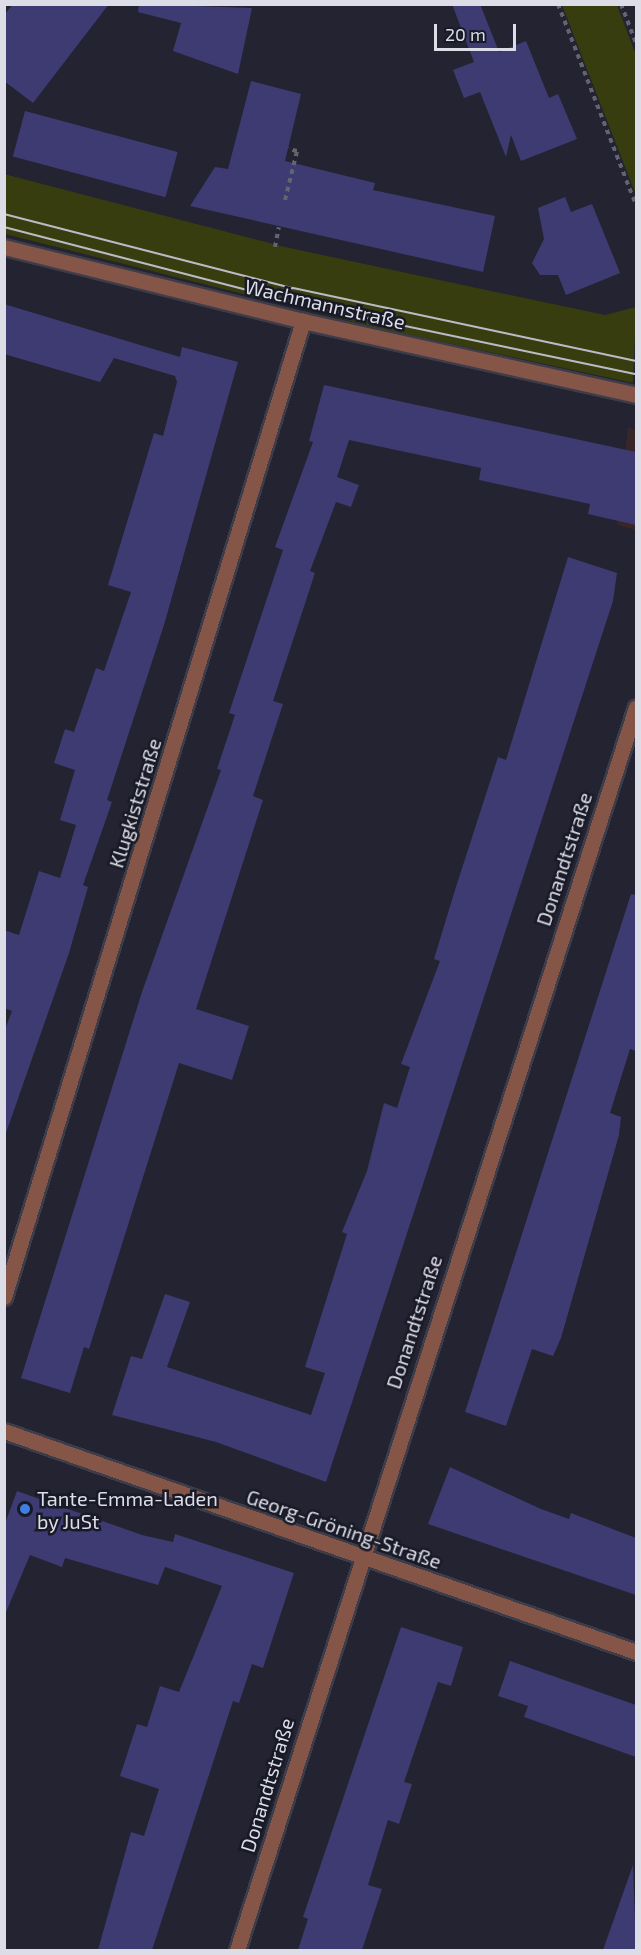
<!DOCTYPE html>
<meta charset="utf-8">
<style>
body{margin:0}
#map{position:relative;width:641px;height:1955px;overflow:hidden;background:#232331;font-family:"Exo 2",sans-serif}
div>[style]{position:absolute}
.commercial>*{inset:0;background:#392628}
.green>*{inset:0;background:#373d0e}
.building>*{inset:0;background:#3d3b72;transform-origin:0 0}
.path>*{height:4px;margin-top:-2px;transform-origin:0;background:repeating-linear-gradient(90deg,#646470 0 4.5px,transparent 0 9px)}
.roads{filter:drop-shadow(2px 0 #3d3d4a) drop-shadow(-2px 0 #3d3d4a) drop-shadow(0 2px #3d3d4a) drop-shadow(0 -2px #3d3d4a)}
.minor>*{height:15px;margin:-7.5px;padding:0 7.5px;transform-origin:7.5px;border-radius:7.5px;background:#855547}
.tram>*{height:1.5px;margin:-0.75px;padding:0 0.75px;transform-origin:0.75px;border-radius:0.75px;background:#bbbbc6}
.dots>*{width:16px;height:16px;translate:-50% -50%;box-sizing:border-box;border:3px solid #191a27;border-radius:50%}
span{translate:-50% -50%;white-space:nowrap;text-align:center;line-height:1.15;-webkit-text-stroke:5px #191a27;paint-order:stroke}
.street-label{font-size:20px;color:#dddde7}
.poi-label{font-size:20px;color:#dddde7}
.left{translate:0 -50%;text-align:left}
.frame{position:absolute;inset:0;border:6px solid #dddde7;pointer-events:none}
.scale{position:absolute;left:434px;top:24px;width:82px;height:27px;box-sizing:border-box;border:3px solid #dddde7;border-top:0;padding-left:8px;font-size:18px;line-height:21px;white-space:nowrap;color:#dddde7;-webkit-text-stroke:4px #191a27;paint-order:stroke}
</style>
<div id="map">
<div class="commercial">
<div style="clip-path:polygon(628px 427px,636px 431px,636px 530px,617px 525px)"></div>
</div>
<div class="green">
<div style="clip-path:polygon(562px 5px,617px 5px,636px 55px,636px 195px)"></div>
<div style="clip-path:polygon(4px 174px,285px 247px,491px 291px,605px 315px,636px 307px,633px 383px,378px 328px,5px 234px)"></div>
</div>
<div class="building">
<div style="clip-path:polygon(13px 4px,109px 4px,33px 103px,4px 81px,4px 15px)"></div>
<div style="clip-path:polygon(139px 4px,252px 8px,238px 74px,173px 51px,181px 23px,138px 12px)"></div>
<div style="clip-path:polygon(452px 4px,480px 4px,499px 52px,526px 41px,549px 98px,558px 94px,577px 139px,521px 161px,511px 135px,506px 157px,480px 92px,464px 98px,453px 70px,474px 62px)"></div>
<div style="clip-path:polygon(251px 81px,301px 94px,285px 161px,375px 183px,373px 190px,495px 216px,483px 272px,190px 206px,215px 167px,228px 169px)"></div>
<div style="left:25px;top:111px;width:158px;height:47px;rotate:15deg"></div>
<div style="clip-path:polygon(565px 197px,571px 212px,592px 204px,620px 273px,566px 295px,558px 275px,540px 275px,532px 263px,544px 239px,538px 208px)"></div>
<div style="clip-path:polygon(4px 304px,180px 357px,182px 347px,238px 362px,164px 625px,107px 800px,112px 802px,83px 885px,88px 887px,69px 953px,6px 1133px,4px 1032px,12px 1011px,4px 1008px,4px 930px,19px 935px,39px 871px,60px 878px,76px 825px,60px 820px,75px 770px,54px 763px,65px 729px,74px 732px,96px 668px,104px 671px,131px 592px,108px 585px,154px 433px,163px 436px,177px 382px,175px 376px,114px 358px,100px 382px,4px 354px)"></div>
<div style="clip-path:polygon(324px 385px,636px 452px,636px 525px,588px 514px,590px 504px,479px 480px,481px 468px,349px 440px,337px 477px,359px 485px,351px 507px,336px 502px,310px 571px,315px 573px,273px 701px,283px 704px,253px 796px,263px 800px,196px 1009px,249px 1026px,232px 1080px,179px 1063px,89px 1349px,84px 1347px,70px 1393px,21px 1378px,142px 992px,221px 770px,217px 769px,235px 715px,229px 713px,283px 550px,275px 547px,313px 442px,309px 441px)"></div>
<div style="clip-path:polygon(568px 557px,617px 573px,613px 601px,326px 1482px,216px 1442px,112px 1415px,131px 1356px,142px 1359px,165px 1294px,190px 1302px,167px 1367px,311px 1415px,325px 1373px,305px 1367px,347px 1234px,342px 1232px,367px 1171px,384px 1103px,397px 1108px,410px 1067px,401px 1064px,440px 961px,434px 959px,455px 890px,498px 757px,506px 760px)"></div>
<div style="clip-path:polygon(631px 894px,636px 895px,636px 1051px,630px 1049px,610px 1113px,621px 1117px,619px 1135px,561px 1338px,553px 1356px,532px 1349px,506px 1426px,465px 1412px)"></div>
<div style="clip-path:polygon(450px 1467px,541px 1509px,569px 1519px,571px 1513px,636px 1538px,636px 1595px,428px 1524px)"></div>
<div style="clip-path:polygon(17px 1491px,142px 1535px,173px 1542px,175px 1534px,294px 1573px,263px 1668px,252px 1664px,239px 1703px,233px 1701px,152px 1950px,98px 1950px,131px 1832px,144px 1836px,159px 1789px,120px 1776px,137px 1724px,147px 1727px,160px 1686px,179px 1692px,222px 1586px,165px 1567px,158px 1585px,65px 1558px,62px 1567px,30px 1555px,4px 1617px,4px 1526px)"></div>
<div style="clip-path:polygon(401px 1627px,463px 1647px,451px 1686px,438px 1682px,404px 1782px,412px 1784px,399px 1824px,388px 1820px,368px 1885px,382px 1889px,362px 1950px,298px 1950px,308px 1919px,303px 1917px)"></div>
<div style="clip-path:polygon(510px 1661px,636px 1705px,636px 1757px,524px 1717px,528px 1706px,498px 1696px)"></div>
<div style="clip-path:polygon(633px 1865px,636px 1950px,603px 1950px)"></div>
</div>
<div class="path">
<div style="left:558px;top:4px;width:216px;rotate:68.8deg"></div>
<div style="left:621px;top:4px;width:42px;rotate:69deg"></div>
<div style="left:285px;top:200px;width:50px;rotate:-76.2deg"></div>
<div style="left:297px;top:151px;width:9px;rotate:-167deg"></div>
<div style="left:275px;top:247px;width:20px;rotate:-79deg"></div>
</div>
<div class="roads">
<div class="minor">
<div style="left:4px;top:247px;width:308px;rotate:13.9deg"></div>
<div style="left:303px;top:321px;width:341px;rotate:12.5deg"></div>
<div style="left:4px;top:1297px;width:1021px;rotate:-72.97deg"></div>
<div style="left:4px;top:1431px;width:670px;rotate:19.27deg"></div>
<div style="left:237px;top:1950px;width:1305px;rotate:-72.2deg"></div>
</div>
</div>
<div class="tram">
<div style="left:4px;top:214px;width:298px;rotate:14.4deg"></div>
<div style="left:293px;top:288px;width:351px;rotate:12deg"></div>
<div style="left:4px;top:227px;width:311px;rotate:14.5deg"></div>
<div style="left:305px;top:305px;width:338px;rotate:11.8deg"></div>
</div>
<div class="dots">
<div style="left:25px;top:1509px;background:#3f7fe0"></div>
</div>
<div class="street-label">
<span style="left:325px;top:304px;rotate:13deg">Wachmannstraße</span>
<span style="left:135px;top:803px;rotate:-73deg">Klugkiststraße</span>
<span style="left:564px;top:859px;rotate:-72deg">Donandtstraße</span>
<span style="left:414px;top:1322px;rotate:-72deg">Donandtstraße</span>
<span style="left:344px;top:1529px;rotate:19deg">Georg-Gröning-Straße</span>
<span style="left:267px;top:1785px;rotate:-73deg">Donandtstraße</span>
</div>
<div class="poi-label">
<span class="left" style="left:37px;top:1510px">Tante-Emma-Laden<br>by JuSt</span>
</div>
<div class="frame"></div>
<div class="scale">20 m</div>
</div>
